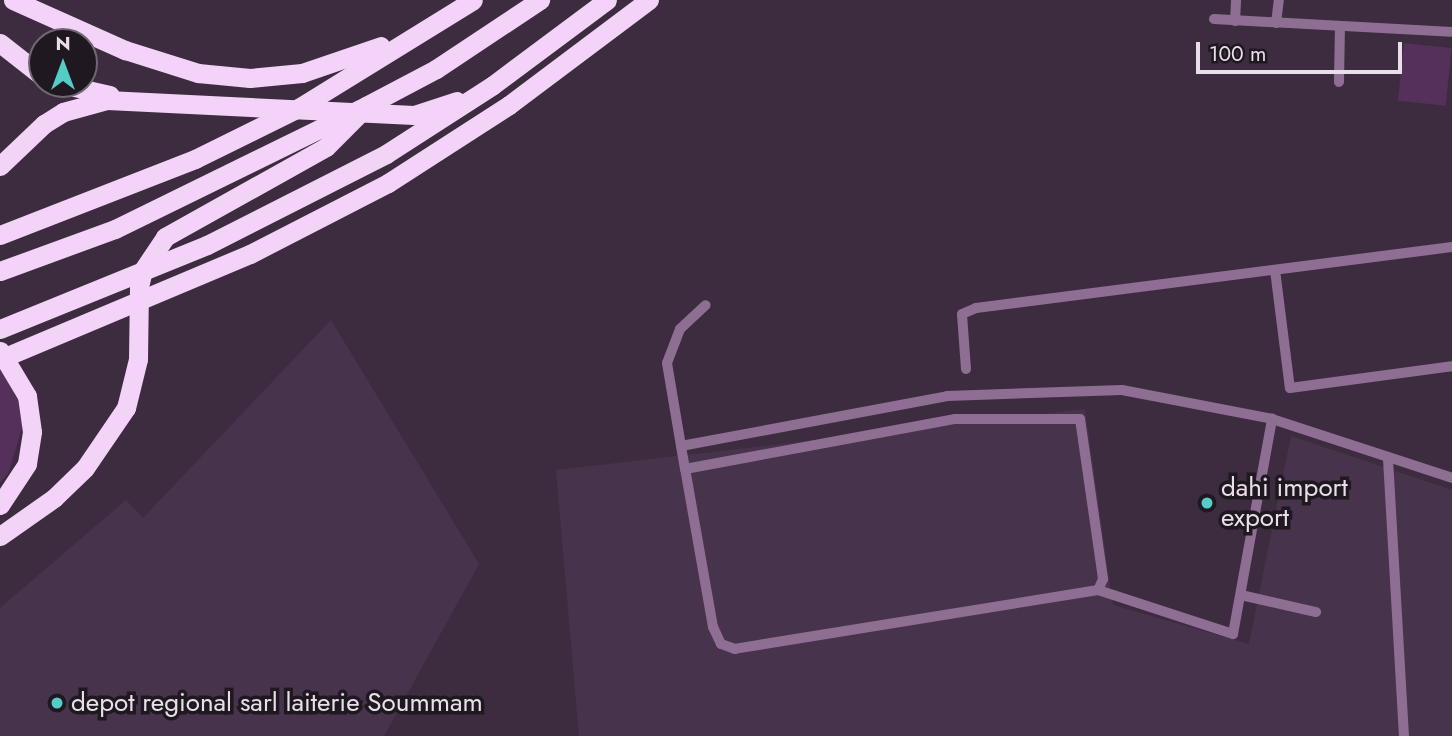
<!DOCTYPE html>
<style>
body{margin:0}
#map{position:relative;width:1452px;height:736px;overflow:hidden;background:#3d2c40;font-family:Jost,sans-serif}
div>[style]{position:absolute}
.built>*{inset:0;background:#48334c}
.green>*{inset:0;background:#54305a;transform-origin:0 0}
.minor>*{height:10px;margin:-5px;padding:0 5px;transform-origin:5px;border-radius:5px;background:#8e6f93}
.motorway>*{height:19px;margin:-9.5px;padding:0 9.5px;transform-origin:9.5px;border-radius:9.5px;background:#f3d3f7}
.dots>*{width:19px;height:19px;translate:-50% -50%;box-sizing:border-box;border:4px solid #1f1821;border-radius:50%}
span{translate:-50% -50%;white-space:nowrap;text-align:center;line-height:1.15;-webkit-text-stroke:7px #1f1821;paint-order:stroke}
.poi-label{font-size:26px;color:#eadeeb}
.left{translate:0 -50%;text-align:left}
.north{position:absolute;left:28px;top:28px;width:70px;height:70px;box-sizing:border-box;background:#1f1821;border:2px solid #706772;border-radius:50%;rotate:0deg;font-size:19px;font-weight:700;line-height:28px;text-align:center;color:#eadeeb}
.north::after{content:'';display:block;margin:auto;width:24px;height:32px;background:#54cdc7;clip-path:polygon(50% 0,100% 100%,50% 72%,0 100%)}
.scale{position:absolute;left:1196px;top:42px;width:206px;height:32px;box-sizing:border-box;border:4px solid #eadeeb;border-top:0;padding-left:9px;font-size:21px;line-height:24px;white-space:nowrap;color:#eadeeb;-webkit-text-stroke:5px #1f1821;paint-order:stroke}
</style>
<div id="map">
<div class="built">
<div style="clip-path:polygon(331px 320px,479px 564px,384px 736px,0 736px,0 608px,126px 500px,143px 518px)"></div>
<div style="clip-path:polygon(1085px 409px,1113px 605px,1249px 644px,1291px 436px,1452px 490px,1452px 736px,579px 736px,556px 470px)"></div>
</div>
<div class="green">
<div style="left:1404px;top:43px;width:48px;height:58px;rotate:6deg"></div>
<div style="clip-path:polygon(0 361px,21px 402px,23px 424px,9px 472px,0 483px)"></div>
</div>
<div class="minor">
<div style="left:1214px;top:19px;width:238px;rotate:3.1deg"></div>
<div style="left:1235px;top:21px;width:21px;rotate:-87deg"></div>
<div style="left:1276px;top:23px;width:23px;rotate:-83deg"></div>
<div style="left:1339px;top:82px;width:55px;rotate:-89deg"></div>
<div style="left:1275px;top:270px;width:119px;rotate:82.8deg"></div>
<div style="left:1290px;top:388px;width:163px;rotate:-7.7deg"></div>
<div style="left:966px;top:369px;width:55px;rotate:-94.2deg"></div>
<div style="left:962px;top:314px;width:15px;rotate:-23deg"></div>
<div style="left:976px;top:308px;width:480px;rotate:-7.3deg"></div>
<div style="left:681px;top:446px;width:84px;rotate:-99.6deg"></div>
<div style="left:667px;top:363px;width:36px;rotate:-69deg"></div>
<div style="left:680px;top:329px;width:35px;rotate:-43deg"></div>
<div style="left:1388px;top:459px;width:277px;rotate:86.7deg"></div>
<div style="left:685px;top:469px;width:275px;rotate:-10.5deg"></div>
<div style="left:955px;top:419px;width:125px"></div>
<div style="left:1080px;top:419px;width:162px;rotate:81.8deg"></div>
<div style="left:1103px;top:579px;width:12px;rotate:114deg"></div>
<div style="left:1098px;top:590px;width:368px;rotate:170.8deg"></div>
<div style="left:735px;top:649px;width:15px;rotate:-160deg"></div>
<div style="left:721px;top:644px;width:19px;rotate:-115deg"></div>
<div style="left:713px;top:627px;width:160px;rotate:-100deg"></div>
<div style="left:685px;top:469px;width:23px;rotate:-100deg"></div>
<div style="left:681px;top:446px;width:271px;rotate:-10.6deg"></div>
<div style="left:947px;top:396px;width:175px;rotate:-2deg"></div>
<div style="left:1122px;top:390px;width:153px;rotate:10.9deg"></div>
<div style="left:1272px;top:419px;width:189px;rotate:18.1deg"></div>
<div style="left:1098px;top:590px;width:142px;rotate:18.1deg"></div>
<div style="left:1233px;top:634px;width:219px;rotate:-79.7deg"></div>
<div style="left:1241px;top:595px;width:77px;rotate:12.8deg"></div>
</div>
<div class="motorway">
<div style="left:13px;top:0;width:123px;rotate:24.1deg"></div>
<div style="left:125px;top:50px;width:77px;rotate:17.5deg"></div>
<div style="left:198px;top:73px;width:52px;rotate:5.5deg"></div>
<div style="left:250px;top:78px;width:52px;rotate:-5.5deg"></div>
<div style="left:302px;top:73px;width:83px;rotate:-18.9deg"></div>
<div style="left:0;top:43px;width:53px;rotate:38.2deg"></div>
<div style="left:61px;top:84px;width:50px;rotate:12.7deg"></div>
<div style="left:0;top:166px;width:61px;rotate:-43.7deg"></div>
<div style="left:44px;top:124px;width:22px;rotate:-32deg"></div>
<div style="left:63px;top:112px;width:46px;rotate:-15.3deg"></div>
<div style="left:107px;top:100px;width:307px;rotate:2.8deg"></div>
<div style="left:414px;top:115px;width:45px;rotate:-18deg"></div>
<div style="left:0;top:235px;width:209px;rotate:-21.3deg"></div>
<div style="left:195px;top:159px;width:117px;rotate:-26.3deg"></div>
<div style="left:300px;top:107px;width:203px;rotate:-31.7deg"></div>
<div style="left:0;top:271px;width:122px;rotate:-20.1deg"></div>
<div style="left:115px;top:229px;width:280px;rotate:-26.1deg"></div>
<div style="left:366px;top:106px;width:79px;rotate:-27.9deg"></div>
<div style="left:436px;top:69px;width:125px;rotate:-33.6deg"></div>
<div style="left:0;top:329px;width:223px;rotate:-22.1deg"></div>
<div style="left:207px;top:245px;width:201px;rotate:-26.9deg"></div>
<div style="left:386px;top:154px;width:127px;rotate:-32.8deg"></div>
<div style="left:493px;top:85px;width:142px;rotate:-36.7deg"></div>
<div style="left:0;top:351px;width:52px;rotate:59deg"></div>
<div style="left:27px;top:396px;width:36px;rotate:82deg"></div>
<div style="left:32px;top:432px;width:32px;rotate:99deg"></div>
<div style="left:27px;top:464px;width:49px;rotate:123.4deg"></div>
<div style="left:0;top:359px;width:271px;rotate:-22.8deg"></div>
<div style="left:250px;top:254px;width:155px;rotate:-27.2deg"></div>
<div style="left:388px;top:183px;width:144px;rotate:-32.8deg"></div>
<div style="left:509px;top:105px;width:175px;rotate:-36.9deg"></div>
<div style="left:0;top:536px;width:66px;rotate:-35.1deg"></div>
<div style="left:54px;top:498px;width:43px;rotate:-44.1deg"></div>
<div style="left:85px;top:468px;width:73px;rotate:-55.7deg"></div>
<div style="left:126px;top:408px;width:50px;rotate:-76.2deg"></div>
<div style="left:138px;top:359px;width:72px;rotate:-89.2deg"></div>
<div style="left:139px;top:287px;width:17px;rotate:-77deg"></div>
<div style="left:143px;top:270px;width:40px;rotate:-56deg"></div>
<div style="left:165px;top:237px;width:184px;rotate:-29.2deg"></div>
<div style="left:326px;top:147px;width:49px;rotate:-45deg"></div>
</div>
<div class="dots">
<div style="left:1207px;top:503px;background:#54cdc7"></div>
<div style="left:57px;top:703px;background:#54cdc7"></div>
</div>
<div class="poi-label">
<span class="left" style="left:1221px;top:503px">dahi import<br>export</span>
<span class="left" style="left:71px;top:703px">depot regional sarl laiterie Soummam</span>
</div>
<div class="north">N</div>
<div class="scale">100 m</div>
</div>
